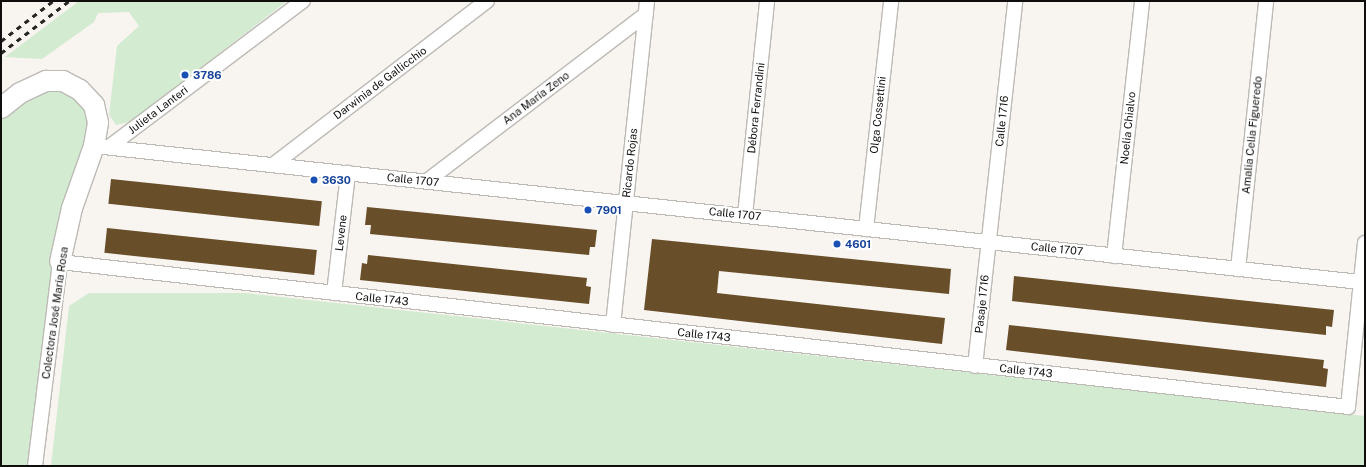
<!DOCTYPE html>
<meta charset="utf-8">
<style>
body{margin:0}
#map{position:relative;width:1366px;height:467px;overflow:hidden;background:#f8f4f0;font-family:"Public Sans",sans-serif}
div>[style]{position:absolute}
.green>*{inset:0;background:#d2ebd1}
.building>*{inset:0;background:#684e29;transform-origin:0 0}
.roads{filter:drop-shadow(1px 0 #bdbab5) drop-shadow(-1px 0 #bdbab5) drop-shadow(0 1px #bdbab5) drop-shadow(0 -1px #bdbab5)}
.street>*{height:14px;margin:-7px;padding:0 7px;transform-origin:7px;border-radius:7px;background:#fff}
.secondary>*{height:20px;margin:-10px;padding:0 10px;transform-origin:10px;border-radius:10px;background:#fff}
.rail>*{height:3px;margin-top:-1.5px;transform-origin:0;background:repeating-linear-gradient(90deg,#272624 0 5px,transparent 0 10px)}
.dots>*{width:11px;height:11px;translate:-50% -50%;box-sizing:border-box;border:2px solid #fff;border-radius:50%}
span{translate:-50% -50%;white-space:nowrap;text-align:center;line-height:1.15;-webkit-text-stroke:4px #fff;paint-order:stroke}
.transit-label{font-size:11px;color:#164399;font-weight:700}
.left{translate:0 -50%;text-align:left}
.street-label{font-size:11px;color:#0f0e0c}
.frame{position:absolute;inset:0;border:2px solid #0f0e0c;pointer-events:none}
</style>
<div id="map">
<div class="green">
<div style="clip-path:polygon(79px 1px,287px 1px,130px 122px,116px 125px,109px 115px,117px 46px,139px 26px,129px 12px,98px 13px,94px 22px,42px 59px,5px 57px)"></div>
<div style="clip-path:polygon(45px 81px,94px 105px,72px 208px,35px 466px,1px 466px,1px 108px)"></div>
<div style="clip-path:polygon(89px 293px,245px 293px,1365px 416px,1365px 466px,51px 466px,69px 306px)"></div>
</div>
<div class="building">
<div style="left:111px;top:179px;width:212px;height:25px;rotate:6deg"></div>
<div style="clip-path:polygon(367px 207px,597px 230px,595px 247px,590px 247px,589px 255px,370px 234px,371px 225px,365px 225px)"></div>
<div style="left:107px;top:228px;width:211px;height:25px;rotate:6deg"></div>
<div style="clip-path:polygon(652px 239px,951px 269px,949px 294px,719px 271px,717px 293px,945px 318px,942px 344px,644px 310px)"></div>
<div style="clip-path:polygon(368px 255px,587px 278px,586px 286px,591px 287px,589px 304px,360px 280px,362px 263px,367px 264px)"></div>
<div style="clip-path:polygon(1014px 276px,1334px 310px,1332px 327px,1326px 326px,1326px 335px,1012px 301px)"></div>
<div style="clip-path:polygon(1009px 325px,1324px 360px,1323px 368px,1328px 369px,1326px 387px,1006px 350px)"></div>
</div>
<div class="roads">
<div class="street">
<div style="left:94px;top:146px;width:1274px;rotate:6.13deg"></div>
<div style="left:109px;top:147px;width:243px;rotate:-37deg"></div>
<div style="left:273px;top:165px;width:270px;rotate:-37.5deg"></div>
<div style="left:427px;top:181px;width:275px;rotate:-37.3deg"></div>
<div style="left:745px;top:215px;width:215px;rotate:-84.1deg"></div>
<div style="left:866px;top:229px;width:229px;rotate:-83.7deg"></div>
<div style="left:1114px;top:256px;width:257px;rotate:-83.7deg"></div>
<div style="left:1238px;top:269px;width:269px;rotate:-84deg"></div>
<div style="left:334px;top:293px;width:121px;rotate:-83.3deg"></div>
<div style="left:613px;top:325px;width:326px;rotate:-84deg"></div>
<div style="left:975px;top:366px;width:367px;rotate:-83.7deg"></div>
<div style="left:35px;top:466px;width:206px;rotate:-83deg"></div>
<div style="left:60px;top:262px;width:1296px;rotate:6.42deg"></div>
<div style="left:1348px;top:407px;width:165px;rotate:-84.1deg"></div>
</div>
<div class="secondary">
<div style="left:1px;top:108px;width:24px;rotate:-38deg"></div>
<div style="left:20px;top:93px;width:29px;rotate:-25deg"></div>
<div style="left:46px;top:81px;width:17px"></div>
<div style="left:63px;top:81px;width:19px;rotate:28deg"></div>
<div style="left:80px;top:90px;width:21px;rotate:47deg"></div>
<div style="left:94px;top:105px;width:18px;rotate:77deg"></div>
<div style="left:98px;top:123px;width:23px;rotate:100deg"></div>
<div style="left:94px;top:146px;width:66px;rotate:109.5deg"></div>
<div style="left:72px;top:208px;width:55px;rotate:102.5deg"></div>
</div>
</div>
<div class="rail">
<div style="left:1px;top:41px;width:66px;rotate:-37.6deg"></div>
<div style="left:1px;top:53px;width:86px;rotate:-37.4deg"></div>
</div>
<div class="dots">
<div style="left:185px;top:75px;background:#1a4fb4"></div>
<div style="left:314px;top:180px;background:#1a4fb4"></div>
<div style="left:588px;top:210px;background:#1a4fb4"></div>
<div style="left:837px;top:244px;background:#1a4fb4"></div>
</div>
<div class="transit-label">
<span class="left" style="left:193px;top:75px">3786</span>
<span class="left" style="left:322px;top:180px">3630</span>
<span class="left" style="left:596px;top:210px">7901</span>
<span class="left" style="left:845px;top:244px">4601</span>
</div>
<div class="street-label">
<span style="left:380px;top:83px;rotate:-37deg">Darwinia de Gallicchio</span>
<span style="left:536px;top:98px;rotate:-37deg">Ana María Zeno</span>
<span style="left:756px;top:108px;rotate:-84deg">Débora Ferrandini</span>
<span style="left:158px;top:110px;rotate:-37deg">Julieta Lanteri</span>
<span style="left:878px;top:115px;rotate:-84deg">Olga Cossettini</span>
<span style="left:1002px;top:121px;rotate:-84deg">Calle 1716</span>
<span style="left:1128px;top:128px;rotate:-84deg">Noelia Chialvo</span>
<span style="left:1252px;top:135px;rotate:-84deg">Amalia Celia Figueredo</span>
<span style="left:630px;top:163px;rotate:-84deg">Ricardo Rojas</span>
<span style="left:413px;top:180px;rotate:6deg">Calle 1707</span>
<span style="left:735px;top:214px;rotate:6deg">Calle 1707</span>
<span style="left:341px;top:233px;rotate:-84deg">Levene</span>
<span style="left:1057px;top:249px;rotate:6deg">Calle 1707</span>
<span style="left:382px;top:299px;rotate:6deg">Calle 1743</span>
<span style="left:982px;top:304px;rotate:-84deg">Pasaje 1716</span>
<span style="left:55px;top:313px;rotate:-82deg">Colectora José María Rosa</span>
<span style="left:704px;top:335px;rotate:6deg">Calle 1743</span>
<span style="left:1026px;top:371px;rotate:6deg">Calle 1743</span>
</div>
<div class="frame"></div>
</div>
